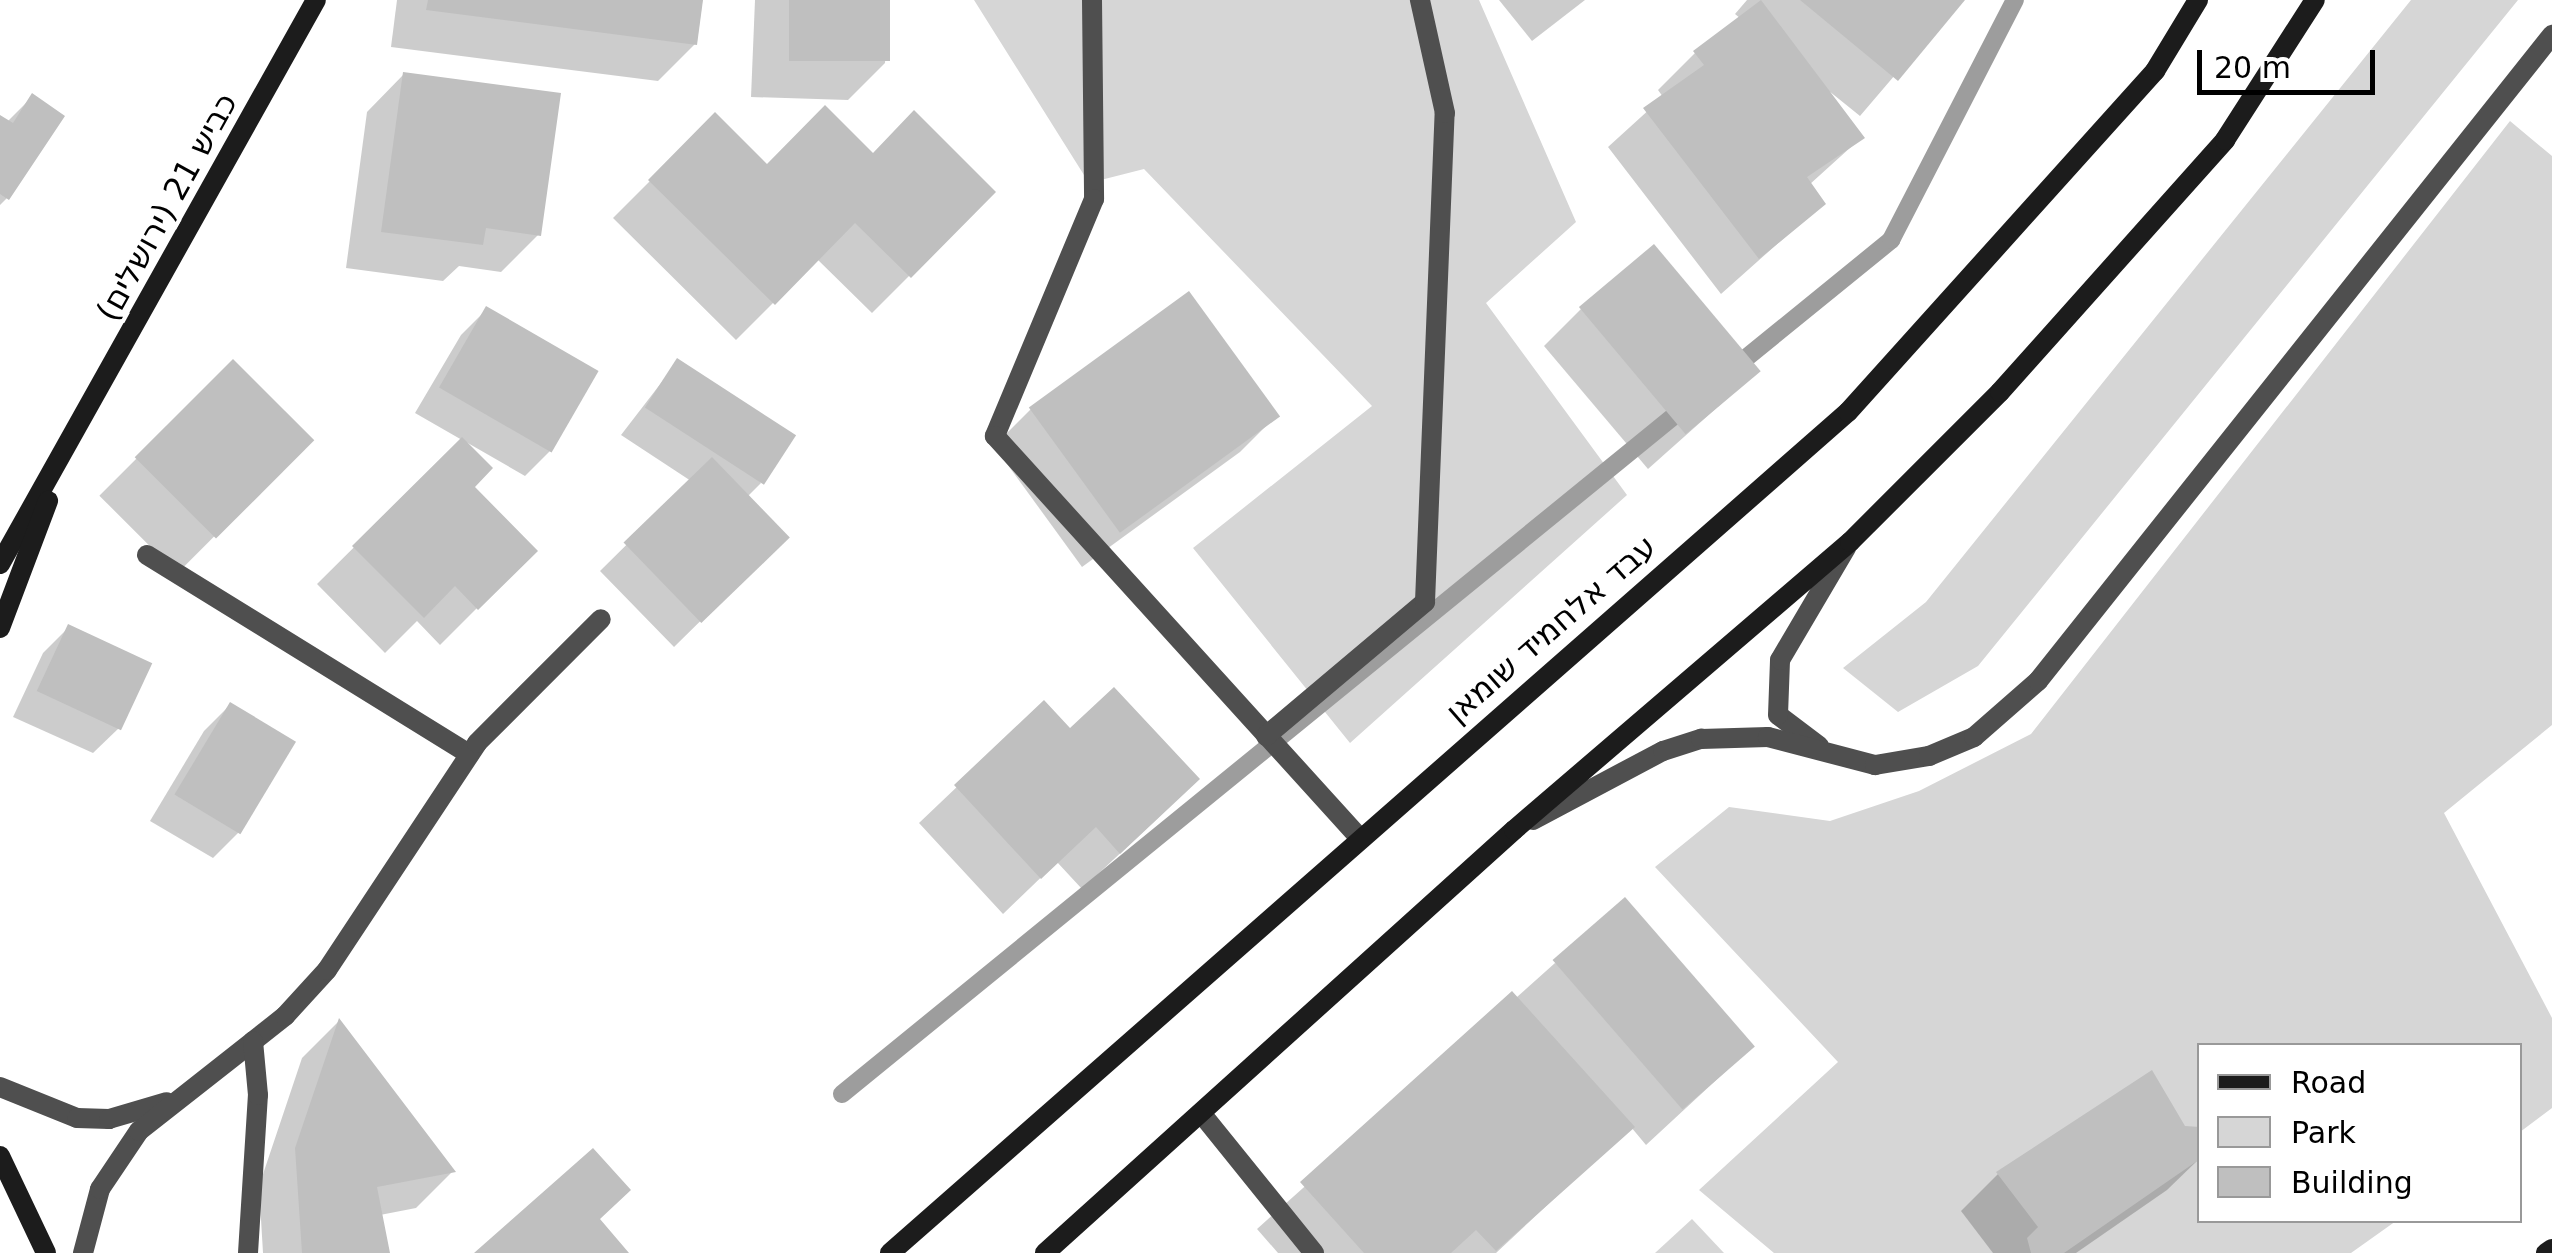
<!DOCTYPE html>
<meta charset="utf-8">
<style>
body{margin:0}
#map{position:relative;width:2552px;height:1253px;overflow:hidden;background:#fff;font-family:"DejaVu Sans",Heebo,sans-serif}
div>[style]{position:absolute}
.green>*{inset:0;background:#d6d6d6}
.shadow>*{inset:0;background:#0003;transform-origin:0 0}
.stream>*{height:18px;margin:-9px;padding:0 9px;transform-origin:9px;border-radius:9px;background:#9d9d9d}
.building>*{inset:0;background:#bfbfbf;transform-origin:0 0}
.lane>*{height:20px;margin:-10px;padding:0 10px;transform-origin:10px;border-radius:10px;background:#4f4f4f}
.street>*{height:20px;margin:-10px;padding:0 10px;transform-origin:10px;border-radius:10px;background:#4f4f4f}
.secondary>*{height:20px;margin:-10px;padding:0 10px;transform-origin:10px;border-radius:10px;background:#1c1c1c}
span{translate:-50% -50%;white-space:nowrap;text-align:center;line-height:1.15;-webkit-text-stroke:8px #fff;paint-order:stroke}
.street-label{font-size:32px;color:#000}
.legend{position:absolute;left:2197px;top:1043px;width:325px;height:180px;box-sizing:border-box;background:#fff;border:2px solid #999;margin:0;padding:12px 18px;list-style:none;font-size:30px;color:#000}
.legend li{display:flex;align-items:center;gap:20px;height:50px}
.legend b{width:50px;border:2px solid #999}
.scale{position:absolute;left:2197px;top:50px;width:178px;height:45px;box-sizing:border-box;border:5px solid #000;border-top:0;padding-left:12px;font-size:30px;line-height:35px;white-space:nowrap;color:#000;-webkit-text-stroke:8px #fff;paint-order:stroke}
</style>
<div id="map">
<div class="green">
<div style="clip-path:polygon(974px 0,1479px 0,1576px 222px,1486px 303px,1627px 495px,1350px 743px,1193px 548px,1372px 406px,1144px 169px,1089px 183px)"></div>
<div style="clip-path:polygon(2411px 0,2518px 0,1978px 666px,1898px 712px,1843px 668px,1926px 602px)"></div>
<div style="clip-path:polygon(2510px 121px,2552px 156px,2552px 725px,2444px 813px,2552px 1018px,2552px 1108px,2520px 1132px,2520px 1046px,2200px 1046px,2200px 1220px,2396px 1221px,2351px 1253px,1774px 1253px,1699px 1190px,1838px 1062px,1655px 867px,1729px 807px,1830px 821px,1919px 791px,2031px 734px)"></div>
<div style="clip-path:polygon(1692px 1219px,1724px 1253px,1655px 1253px)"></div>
</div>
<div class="shadow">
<div style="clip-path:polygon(397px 0,701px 0,695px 44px,658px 81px,391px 47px)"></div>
<div style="clip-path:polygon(755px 0,888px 0,885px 63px,848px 100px,751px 97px)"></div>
<div style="clip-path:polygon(1499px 0,1585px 0,1532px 41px)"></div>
<div style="clip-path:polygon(1747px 0,1959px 0,1860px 116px,1829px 91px,1862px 137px,1809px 185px,1822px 204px,1721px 294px,1608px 147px,1663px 97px,1658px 90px,1695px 53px,1741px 19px,1735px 14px)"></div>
<div style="clip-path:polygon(404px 74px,538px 235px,501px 272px,459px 266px,443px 281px,346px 268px,367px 112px)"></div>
<div style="clip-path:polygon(32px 97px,7px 198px,0 205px,0 118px,7px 122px)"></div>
<div style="clip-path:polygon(715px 116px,767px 167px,872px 156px,993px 192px,872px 313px,817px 259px,736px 340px,613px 218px)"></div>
<div style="clip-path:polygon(487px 309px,596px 371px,551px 450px,525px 476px,466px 442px,471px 487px,534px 551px,440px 645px,417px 621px,385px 653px,317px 584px,462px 440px,415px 413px,461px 335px)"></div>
<div style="clip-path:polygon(1581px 309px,1758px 371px,1648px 469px,1544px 346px)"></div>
<div style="clip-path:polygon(678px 361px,761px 483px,747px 497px,786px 537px,674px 647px,600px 571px,691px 481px,621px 435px)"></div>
<div style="left:233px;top:362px;width:110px;height:189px;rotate:45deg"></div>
<div style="clip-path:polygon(1031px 409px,1277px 415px,1240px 452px,1082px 567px,994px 446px)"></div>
<div style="clip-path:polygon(69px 627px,120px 727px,93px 753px,13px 717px,43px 653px)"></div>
<div style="clip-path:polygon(1044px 704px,1160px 816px,1082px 889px,1057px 862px,1003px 914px,919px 823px)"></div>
<div style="clip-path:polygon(230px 705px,239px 832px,213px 858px,150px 821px,204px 731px)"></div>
<div style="clip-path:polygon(1555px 963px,1753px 1046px,1646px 1145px,1631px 1127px,1496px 1253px,1278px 1253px,1257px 1229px)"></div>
<div style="clip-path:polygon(338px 1022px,452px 1172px,416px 1208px,380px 1215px,388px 1253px,263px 1253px,259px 1186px,302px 1058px)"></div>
<div style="clip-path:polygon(2200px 1158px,2167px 1190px,2076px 1253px,1993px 1253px,1961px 1211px,1998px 1174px)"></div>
</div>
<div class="stream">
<div style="left:1730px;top:371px;width:208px;rotate:-39.1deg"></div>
<div style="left:1891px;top:240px;width:270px;rotate:-62.7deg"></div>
<div style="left:842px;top:1094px;width:1094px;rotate:-39.18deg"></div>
</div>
<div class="building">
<div style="clip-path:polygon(428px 0,703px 0,697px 45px,426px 10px)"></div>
<div style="left:789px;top:0;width:101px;height:61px"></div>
<div style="clip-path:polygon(1761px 0,1865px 138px,1807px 177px,1826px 204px,1759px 259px,1643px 108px,1704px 65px,1693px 51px)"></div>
<div style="clip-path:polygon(1800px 0,1965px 0,1898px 81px)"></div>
<div style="clip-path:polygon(403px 72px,561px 93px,541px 236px,486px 228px,483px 245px,381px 232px)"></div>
<div style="clip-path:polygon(32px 93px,65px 116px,9px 200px,0 194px,0 115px,13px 123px)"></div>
<div style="clip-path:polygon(825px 105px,873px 153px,914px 110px,996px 192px,911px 278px,855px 223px,775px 305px,648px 180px,715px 112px,767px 164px)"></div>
<div style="left:1654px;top:244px;width:166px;height:98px;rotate:50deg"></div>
<div style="left:1189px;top:291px;width:155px;height:198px;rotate:54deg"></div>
<div style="left:486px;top:306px;width:130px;height:94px;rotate:30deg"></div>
<div style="left:677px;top:358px;width:142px;height:59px;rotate:33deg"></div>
<div style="left:233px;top:359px;width:115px;height:139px;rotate:45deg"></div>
<div style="clip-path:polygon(462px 437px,493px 468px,475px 487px,538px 551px,478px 610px,455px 586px,424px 618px,352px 546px)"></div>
<div style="left:712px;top:457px;width:112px;height:123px;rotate:46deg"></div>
<div style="left:68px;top:624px;width:93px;height:74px;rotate:25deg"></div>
<div style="clip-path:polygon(1114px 687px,1200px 779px,1120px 854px,1096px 827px,1041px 879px,954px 785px,1044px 700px,1070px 728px)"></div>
<div style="left:230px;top:702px;width:77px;height:108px;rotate:31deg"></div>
<div style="left:1625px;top:897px;width:198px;height:96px;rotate:49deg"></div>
<div style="clip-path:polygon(1512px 991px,1635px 1127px,1496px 1251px,1476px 1230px,1451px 1253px,1364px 1253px,1300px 1182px)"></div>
<div style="clip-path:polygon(339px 1018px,456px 1172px,377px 1187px,390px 1253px,302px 1253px,295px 1148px)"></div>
<div style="clip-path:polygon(2152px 1070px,2185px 1126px,2200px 1127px,2200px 1159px,2064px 1253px,2031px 1253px,2027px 1238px,2038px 1227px,1996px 1172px)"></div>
<div style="clip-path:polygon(593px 1148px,631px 1190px,600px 1219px,629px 1253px,474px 1253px)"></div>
</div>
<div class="lane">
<div style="left:1201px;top:1113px;width:180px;rotate:51.1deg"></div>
</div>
<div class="street">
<div style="left:1092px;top:0;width:199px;rotate:89.4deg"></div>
<div style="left:1094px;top:199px;width:257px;rotate:112.7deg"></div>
<div style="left:995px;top:436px;width:540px;rotate:47.78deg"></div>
<div style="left:147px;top:555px;width:379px;rotate:31.7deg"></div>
<div style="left:1266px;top:736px;width:208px;rotate:-40.1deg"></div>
<div style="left:1425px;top:602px;width:489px;rotate:-87.7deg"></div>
<div style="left:1445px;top:113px;width:116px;rotate:-102.5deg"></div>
<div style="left:1819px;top:746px;width:51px;rotate:-142.9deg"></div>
<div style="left:1778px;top:715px;width:55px;rotate:-87.9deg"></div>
<div style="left:1780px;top:660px;width:130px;rotate:-59.5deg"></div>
<div style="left:1533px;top:820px;width:147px;rotate:-28deg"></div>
<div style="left:1663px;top:751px;width:40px;rotate:-18deg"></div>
<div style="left:1701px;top:739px;width:67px;rotate:-1.7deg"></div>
<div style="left:1768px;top:737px;width:111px;rotate:14.7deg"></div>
<div style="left:1875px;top:765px;width:55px;rotate:-9.5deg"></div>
<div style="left:1929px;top:756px;width:49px;rotate:-22.9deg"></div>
<div style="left:1974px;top:737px;width:85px;rotate:-41.2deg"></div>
<div style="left:2038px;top:681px;width:826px;rotate:-51.49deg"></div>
<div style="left:0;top:1087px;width:83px;rotate:21.9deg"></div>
<div style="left:77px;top:1118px;width:32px;rotate:2deg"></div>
<div style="left:109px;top:1119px;width:60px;rotate:-16.3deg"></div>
<div style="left:83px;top:1253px;width:66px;rotate:-75.1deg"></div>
<div style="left:100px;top:1189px;width:70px;rotate:-56.1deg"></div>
<div style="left:139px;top:1131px;width:186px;rotate:-38.2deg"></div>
<div style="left:285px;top:1016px;width:62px;rotate:-47.6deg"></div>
<div style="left:327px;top:970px;width:272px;rotate:-56.5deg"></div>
<div style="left:477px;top:743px;width:175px;rotate:-45deg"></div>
<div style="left:248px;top:1253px;width:158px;rotate:-86.4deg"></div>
<div style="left:258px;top:1095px;width:54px;rotate:-95.3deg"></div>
</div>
<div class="secondary">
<div style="left:0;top:564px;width:646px;rotate:-60.74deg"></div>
<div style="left:0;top:628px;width:136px;rotate:-69.3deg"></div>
<div style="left:0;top:1156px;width:107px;rotate:64.6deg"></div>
<div style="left:890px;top:1253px;width:1275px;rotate:-41.28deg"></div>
<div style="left:1848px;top:412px;width:459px;rotate:-48deg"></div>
<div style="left:2155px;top:71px;width:83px;rotate:-58.8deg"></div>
<div style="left:1045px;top:1253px;width:632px;rotate:-42.05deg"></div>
<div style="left:1514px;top:830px;width:443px;rotate:-40.6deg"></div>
<div style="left:1850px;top:542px;width:212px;rotate:-45deg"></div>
<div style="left:2000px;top:392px;width:338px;rotate:-48.2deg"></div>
<div style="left:2225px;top:140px;width:166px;rotate:-57.3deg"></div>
<div style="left:2546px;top:1253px;width:7px;rotate:-34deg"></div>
</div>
<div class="street-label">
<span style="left:167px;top:207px;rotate:-61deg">כביש 21 (ירושלים)</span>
<span style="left:1551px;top:629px;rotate:-41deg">עבד אלחמיד שומאן</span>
</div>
<ul class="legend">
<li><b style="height:12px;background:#1c1c1c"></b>Road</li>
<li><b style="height:28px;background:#d6d6d6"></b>Park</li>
<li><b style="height:28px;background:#bfbfbf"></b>Building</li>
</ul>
<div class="scale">20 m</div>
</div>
